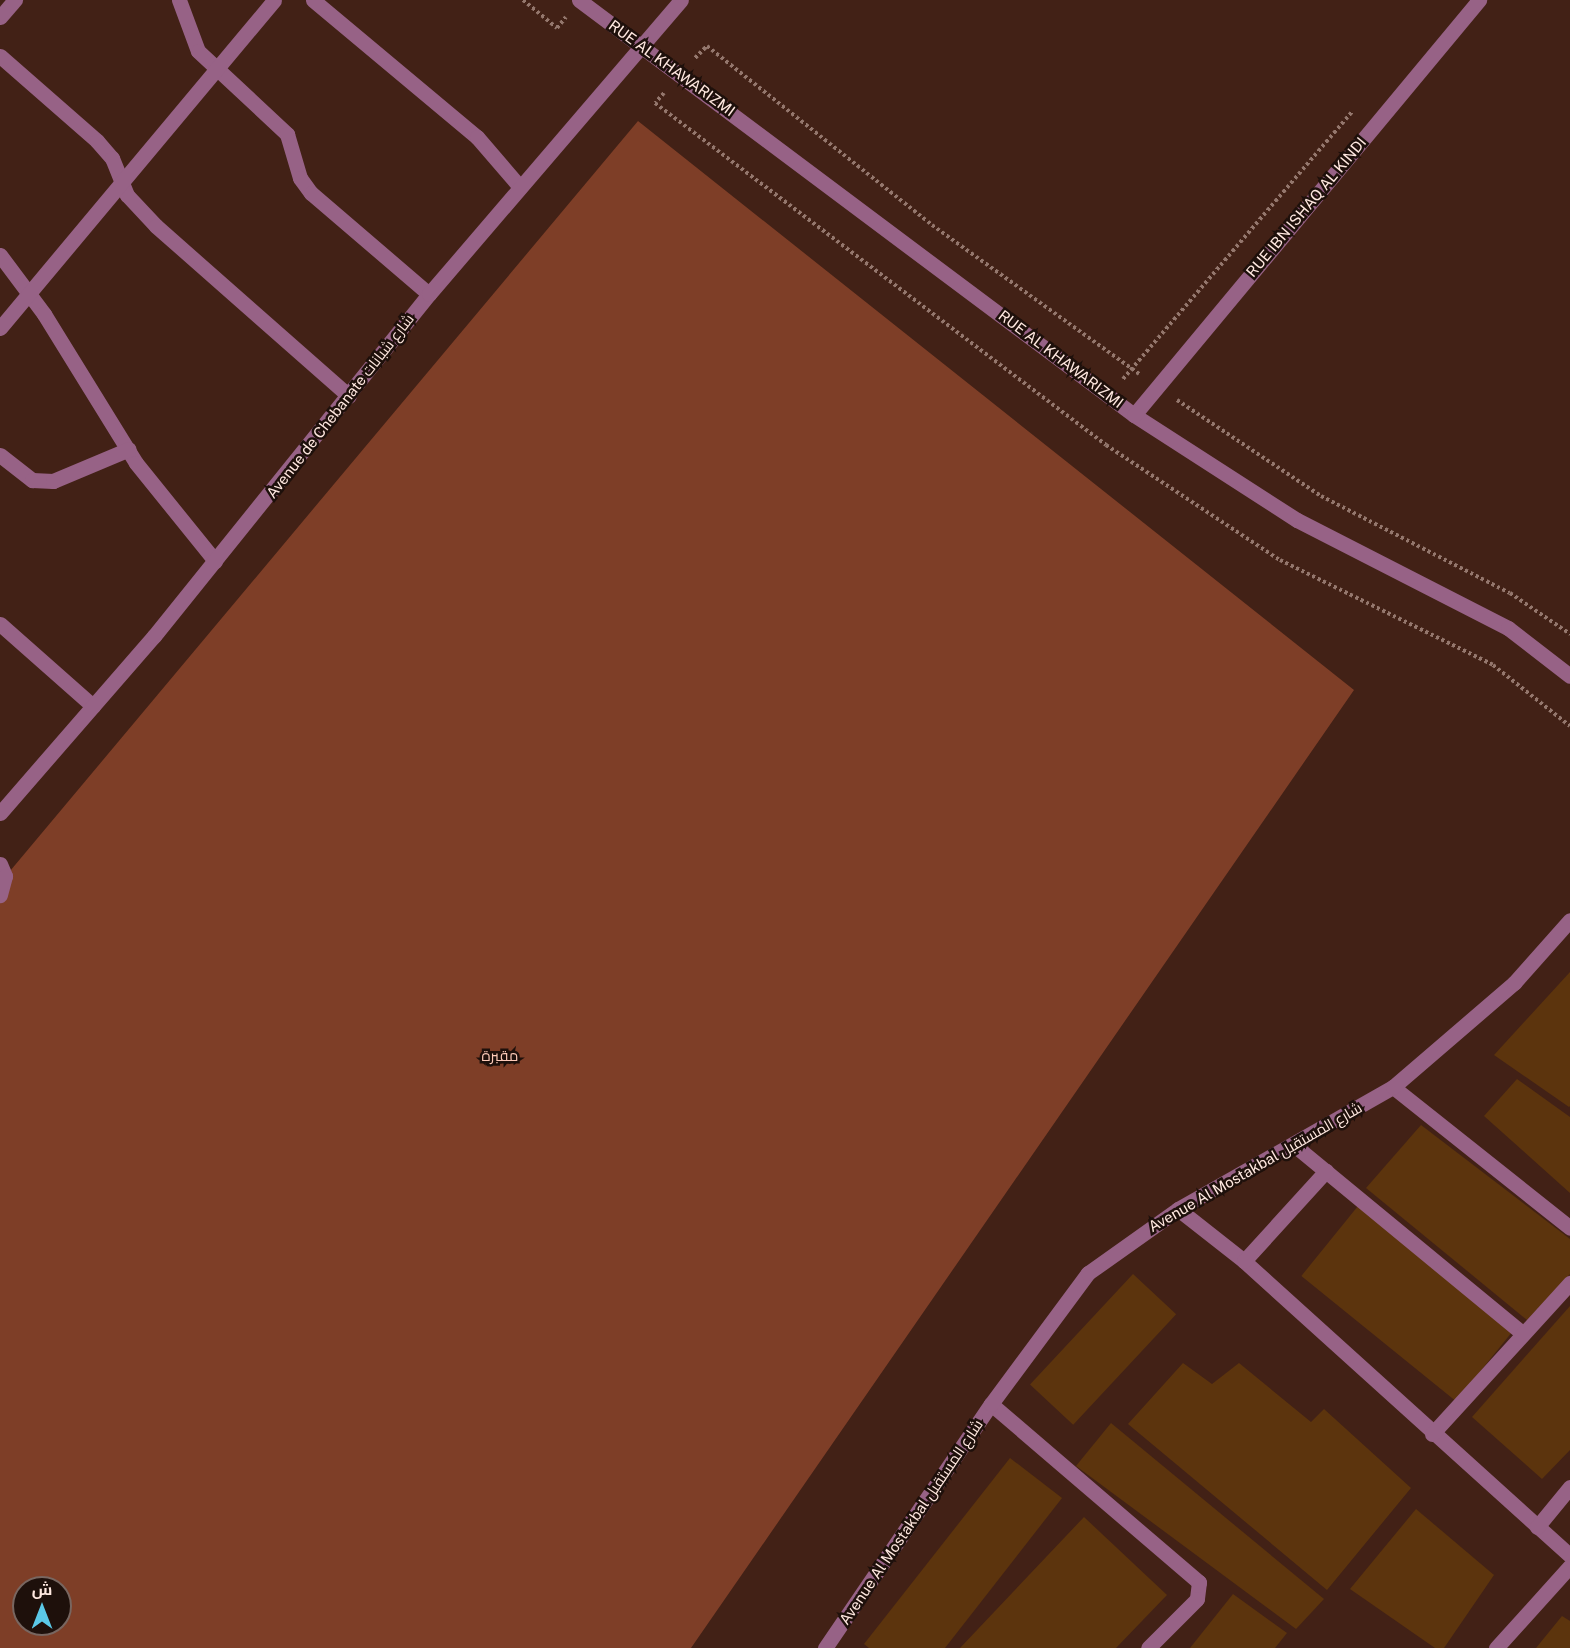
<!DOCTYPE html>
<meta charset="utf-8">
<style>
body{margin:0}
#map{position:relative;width:1570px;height:1648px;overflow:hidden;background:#422116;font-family:"Public Sans",Cairo,sans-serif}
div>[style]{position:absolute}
.green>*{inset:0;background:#7e3e27}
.building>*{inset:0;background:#5c340d;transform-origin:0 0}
.path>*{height:4px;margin-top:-2px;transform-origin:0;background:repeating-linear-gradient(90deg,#94776d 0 3px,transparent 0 6px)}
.minor>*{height:15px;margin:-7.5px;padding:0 7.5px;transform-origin:7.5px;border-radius:7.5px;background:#976286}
span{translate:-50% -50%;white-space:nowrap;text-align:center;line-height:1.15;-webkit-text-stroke:5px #1e100b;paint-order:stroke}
.street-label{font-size:15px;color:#ffe8e0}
.park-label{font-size:15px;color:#fecbb9}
.north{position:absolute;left:12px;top:1576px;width:60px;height:60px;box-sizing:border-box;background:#1e100b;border:2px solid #786660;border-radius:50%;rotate:0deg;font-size:16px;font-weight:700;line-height:24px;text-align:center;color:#ffe8e0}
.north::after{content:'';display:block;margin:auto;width:21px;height:27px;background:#5bc8e7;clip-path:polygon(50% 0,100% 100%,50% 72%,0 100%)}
</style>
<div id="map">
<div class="green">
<div style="clip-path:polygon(evenodd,638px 121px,1354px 690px,691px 1648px,0 1648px,0 883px,638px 121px,24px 1588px,60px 1588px,60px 1624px,24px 1624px,24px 1588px)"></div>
</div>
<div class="building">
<div style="clip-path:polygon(1570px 972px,1570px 1106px,1569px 1107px,1494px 1055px)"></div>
<div style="clip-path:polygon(1517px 1079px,1570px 1117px,1570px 1193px,1484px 1116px)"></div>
<div style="clip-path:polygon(1421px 1125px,1570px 1239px,1570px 1274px,1527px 1320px,1366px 1188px)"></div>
<div style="left:1358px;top:1206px;width:199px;height:90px;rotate:39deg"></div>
<div style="left:1133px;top:1274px;width:59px;height:151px;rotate:43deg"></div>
<div style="clip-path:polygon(1570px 1306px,1570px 1450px,1542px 1479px,1472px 1417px)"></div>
<div style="clip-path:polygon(1183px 1363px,1212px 1384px,1239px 1363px,1311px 1422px,1324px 1409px,1411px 1488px,1327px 1590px,1128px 1424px)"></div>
<div style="clip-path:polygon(1111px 1423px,1324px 1599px,1296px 1629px,1076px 1466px)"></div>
<div style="clip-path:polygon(1010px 1458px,1062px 1498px,945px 1648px,869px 1648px,864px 1644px)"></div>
<div style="clip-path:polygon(1416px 1509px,1494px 1575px,1444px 1648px,1435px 1648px,1350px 1589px)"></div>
<div style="clip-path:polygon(1084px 1517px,1167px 1595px,1116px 1648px,960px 1648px)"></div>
<div style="clip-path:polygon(1233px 1594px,1287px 1633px,1275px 1648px,1190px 1648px)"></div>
<div style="clip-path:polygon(1562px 1616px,1570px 1621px,1570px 1648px,1536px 1648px)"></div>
</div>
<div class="path">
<div style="left:523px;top:0;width:44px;rotate:39.5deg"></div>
<div style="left:557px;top:28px;width:14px;rotate:-51deg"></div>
<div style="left:695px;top:58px;width:17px;rotate:-45deg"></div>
<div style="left:707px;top:46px;width:288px;rotate:38.5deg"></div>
<div style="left:932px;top:225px;width:255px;rotate:35.7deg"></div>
<div style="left:664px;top:93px;width:13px;rotate:132deg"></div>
<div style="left:655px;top:103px;width:566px;rotate:37.17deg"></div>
<div style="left:1106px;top:445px;width:209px;rotate:33.5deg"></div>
<div style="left:1280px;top:560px;width:237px;rotate:26.2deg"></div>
<div style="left:1493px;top:665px;width:98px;rotate:38.4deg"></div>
<div style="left:1123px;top:379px;width:352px;rotate:-49.4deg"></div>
<div style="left:1177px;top:400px;width:173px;rotate:33.7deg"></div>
<div style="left:1321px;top:496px;width:212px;rotate:27.2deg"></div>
<div style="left:1510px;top:593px;width:73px;rotate:34.3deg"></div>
</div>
<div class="minor">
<div style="left:179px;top:0;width:54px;rotate:69.6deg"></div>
<div style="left:198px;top:51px;width:122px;rotate:43deg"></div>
<div style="left:287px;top:134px;width:46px;rotate:73.5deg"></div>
<div style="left:300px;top:178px;width:19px;rotate:54deg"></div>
<div style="left:311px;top:193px;width:155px;rotate:40.6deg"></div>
<div style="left:313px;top:0;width:214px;rotate:39.9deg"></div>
<div style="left:477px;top:137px;width:66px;rotate:49.3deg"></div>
<div style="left:579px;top:0;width:693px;rotate:36.79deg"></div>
<div style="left:1134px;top:415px;width:194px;rotate:32.8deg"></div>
<div style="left:1297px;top:520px;width:237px;rotate:27.1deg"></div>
<div style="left:1508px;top:628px;width:78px;rotate:37.7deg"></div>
<div style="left:0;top:17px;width:23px;rotate:-49deg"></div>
<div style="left:0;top:56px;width:129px;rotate:41.2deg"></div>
<div style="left:97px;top:141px;width:23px;rotate:49deg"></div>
<div style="left:112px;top:158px;width:40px;rotate:68deg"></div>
<div style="left:127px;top:195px;width:42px;rotate:46.9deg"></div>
<div style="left:156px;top:226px;width:257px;rotate:41.4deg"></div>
<div style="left:0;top:255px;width:74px;rotate:53.3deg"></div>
<div style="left:44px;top:314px;width:175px;rotate:58.3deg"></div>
<div style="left:136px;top:463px;width:126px;rotate:51.1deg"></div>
<div style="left:0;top:328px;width:427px;rotate:-50.1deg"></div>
<div style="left:1134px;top:415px;width:540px;rotate:-50.26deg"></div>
<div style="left:0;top:455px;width:41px;rotate:38deg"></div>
<div style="left:32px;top:480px;width:21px;rotate:3deg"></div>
<div style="left:53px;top:481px;width:82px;rotate:-22.8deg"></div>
<div style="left:0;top:624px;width:124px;rotate:41.4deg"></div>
<div style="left:0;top:813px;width:235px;rotate:-49deg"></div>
<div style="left:154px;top:636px;width:439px;rotate:-51.2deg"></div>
<div style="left:429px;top:294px;width:387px;rotate:-49.4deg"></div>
<div style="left:0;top:864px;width:13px;rotate:67deg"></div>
<div style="left:5px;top:876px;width:20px;rotate:105deg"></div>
<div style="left:1393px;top:1087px;width:226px;rotate:38.5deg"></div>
<div style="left:1294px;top:1145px;width:294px;rotate:39.5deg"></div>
<div style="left:1178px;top:1209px;width:84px;rotate:38.2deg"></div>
<div style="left:1244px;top:1261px;width:440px;rotate:42.1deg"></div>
<div style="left:1244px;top:1261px;width:122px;rotate:-47.7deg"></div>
<div style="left:991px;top:1404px;width:274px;rotate:40.6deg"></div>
<div style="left:1199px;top:1582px;width:17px;rotate:97deg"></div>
<div style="left:1197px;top:1599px;width:69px;rotate:135deg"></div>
<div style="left:1432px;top:1434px;width:205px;rotate:-47.6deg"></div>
<div style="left:1537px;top:1527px;width:52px;rotate:-50.5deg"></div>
<div style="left:825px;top:1648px;width:295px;rotate:-55.8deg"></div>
<div style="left:991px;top:1404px;width:163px;rotate:-53.5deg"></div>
<div style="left:1088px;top:1273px;width:110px;rotate:-35.4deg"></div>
<div style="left:1178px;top:1209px;width:247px;rotate:-29.6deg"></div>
<div style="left:1393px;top:1087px;width:160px;rotate:-40.7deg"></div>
<div style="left:1514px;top:983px;width:84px;rotate:-48.4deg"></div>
<div style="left:1496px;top:1648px;width:110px;rotate:-47.9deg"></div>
</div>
<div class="street-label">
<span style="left:672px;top:68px;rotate:36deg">RUE AL KHAWARIZMI</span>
<span style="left:1306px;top:207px;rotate:-50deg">RUE IBN ISHAQ AL KINDI</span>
<span style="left:1061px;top:359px;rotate:37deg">RUE AL KHAWARIZMI</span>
<span style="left:340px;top:406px;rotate:-52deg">Avenue de Chebanate شارع شبانات</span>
<span style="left:1255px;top:1167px;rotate:-30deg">Avenue Al Mostakbal شارع المستقبل</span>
<span style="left:911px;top:1522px;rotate:-56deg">Avenue Al Mostakbal شارع المستقبل</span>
</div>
<div class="park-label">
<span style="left:500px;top:1056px">مقبرة</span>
</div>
<div class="north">ش</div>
</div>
